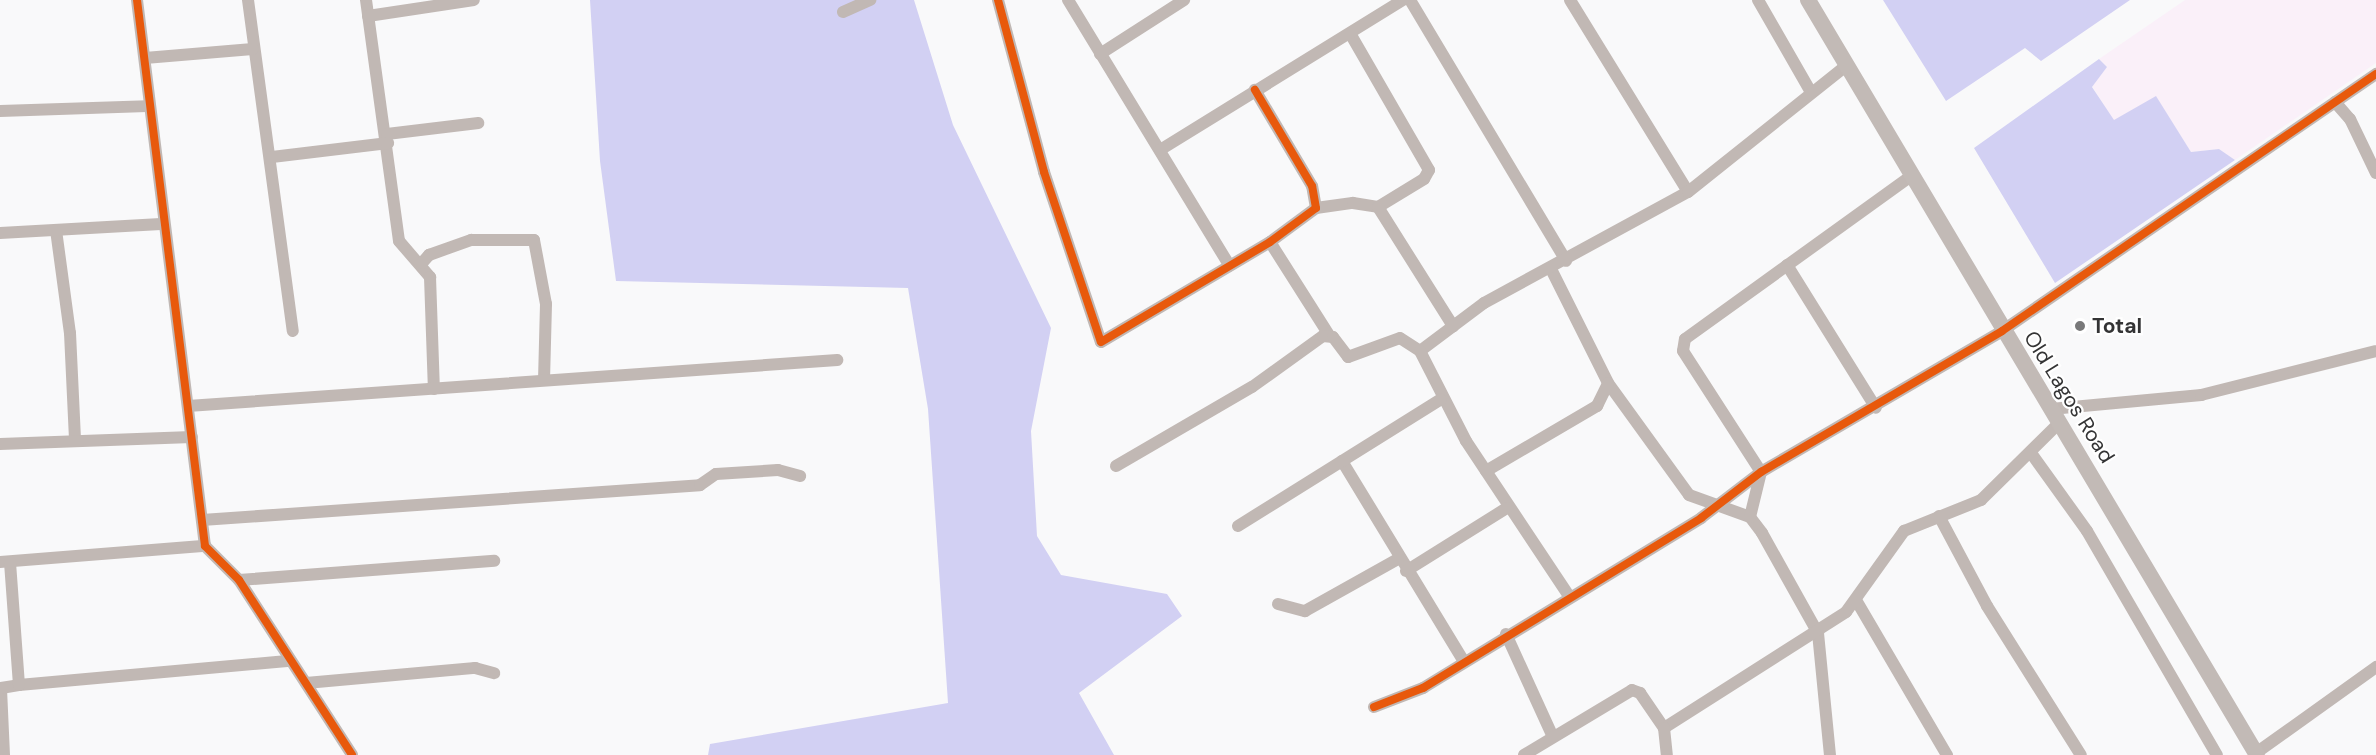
<!DOCTYPE html>
<style>
body{margin:0}
#map{position:relative;width:2376px;height:755px;overflow:hidden;background:#f9f9fa;font-family:"DM Sans",sans-serif}
div>[style]{position:absolute}
.industrial>*{inset:0;background:#faf0f9}
.forest>*{inset:0;background:#d2d0f3}
.minor>*{height:12px;margin:-6px;padding:0 6px;transform-origin:6px;border-radius:6px;background:#c1b8b4}
.major>*{height:16px;margin:-8px;padding:0 8px;transform-origin:8px;border-radius:8px;background:#c2bab6}
.cycleway>*{height:8px;margin:-4px;padding:0 4px;transform-origin:4px;border-radius:4px;background:#e8590c}
.dots>*{width:16px;height:16px;translate:-50% -50%;box-sizing:border-box;border:3px solid #fff;border-radius:50%}
span{translate:-50% -50%;white-space:nowrap;text-align:center;line-height:1.15;-webkit-text-stroke:4.5px #fff;paint-order:stroke}
.poi-label{font-size:21px;color:#343435;font-weight:700}
.left{translate:0 -50%;text-align:left}
.street-label{font-size:21px;color:#343435}
</style>
<div id="map">
<div class="industrial">
<div style="clip-path:polygon(2185px 0,2376px 0,2376px 63px,2235px 160px,2219px 149px,2191px 152px,2156px 97px,2114px 121px,2092px 86px,2107px 67px,2099px 59px)"></div>
</div>
<div class="forest">
<div style="clip-path:polygon(590px 0,914px 0,953px 125px,1051px 328px,1031px 431px,1037px 536px,1061px 575px,1167px 594px,1182px 616px,1079px 693px,1114px 755px,708px 755px,710px 744px,948px 703px,928px 409px,908px 288px,616px 281px,600px 161px)"></div>
<div style="clip-path:polygon(1883px 0,2130px 0,2041px 61px,2025px 48px,1946px 101px)"></div>
<div style="clip-path:polygon(2099px 59px,2107px 67px,2092px 87px,2114px 120px,2156px 96px,2191px 152px,2219px 149px,2235px 160px,2055px 283px,1974px 148px)"></div>
</div>
<div class="minor">
<div style="left:137px;top:0;width:550px;rotate:82.9deg"></div>
<div style="left:205px;top:546px;width:48px;rotate:45deg"></div>
<div style="left:239px;top:580px;width:208px;rotate:57.1deg"></div>
<div style="left:248px;top:0;width:334px;rotate:82.3deg"></div>
<div style="left:366px;top:0;width:243px;rotate:82.2deg"></div>
<div style="left:399px;top:241px;width:48px;rotate:49.3deg"></div>
<div style="left:430px;top:277px;width:112px;rotate:88deg"></div>
<div style="left:998px;top:0;width:178px;rotate:75deg"></div>
<div style="left:1044px;top:172px;width:179px;rotate:71.5deg"></div>
<div style="left:1101px;top:342px;width:196px;rotate:-30.6deg"></div>
<div style="left:1270px;top:242px;width:57px;rotate:-36.5deg"></div>
<div style="left:1316px;top:208px;width:22px;rotate:-100deg"></div>
<div style="left:1312px;top:186px;width:112px;rotate:-120.7deg"></div>
<div style="left:1068px;top:0;width:311px;rotate:58.7deg"></div>
<div style="left:1410px;top:0;width:304px;rotate:59.1deg"></div>
<div style="left:1570px;top:0;width:225px;rotate:58.4deg"></div>
<div style="left:1758px;top:0;width:106px;rotate:60.1deg"></div>
<div style="left:843px;top:12px;width:30px;rotate:-24deg"></div>
<div style="left:368px;top:16px;width:107px;rotate:-8.6deg"></div>
<div style="left:1351px;top:35px;width:156px;rotate:60deg"></div>
<div style="left:1429px;top:170px;width:10px;rotate:119deg"></div>
<div style="left:1424px;top:179px;width:54px;rotate:148.7deg"></div>
<div style="left:1100px;top:54px;width:100px;rotate:-32.7deg"></div>
<div style="left:145px;top:58px;width:108px;rotate:-4.8deg"></div>
<div style="left:2335px;top:102px;width:23px;rotate:49deg"></div>
<div style="left:2350px;top:119px;width:60px;rotate:64.3deg"></div>
<div style="left:0;top:111px;width:147px;rotate:-1.9deg"></div>
<div style="left:387px;top:134px;width:92px;rotate:-6.9deg"></div>
<div style="left:1160px;top:150px;width:286px;rotate:-31.7deg"></div>
<div style="left:272px;top:157px;width:117px;rotate:-6.9deg"></div>
<div style="left:1316px;top:208px;width:37px;rotate:-8deg"></div>
<div style="left:1353px;top:203px;width:25px;rotate:9deg"></div>
<div style="left:1378px;top:207px;width:141px;rotate:57.8deg"></div>
<div style="left:56px;top:230px;width:104px;rotate:82.3deg"></div>
<div style="left:70px;top:333px;width:107px;rotate:87.3deg"></div>
<div style="left:0;top:233px;width:161px;rotate:-3.2deg"></div>
<div style="left:1270px;top:242px;width:110px;rotate:57.6deg"></div>
<div style="left:422px;top:263px;width:11px;rotate:-49deg"></div>
<div style="left:429px;top:255px;width:45px;rotate:-19.7deg"></div>
<div style="left:471px;top:240px;width:63px"></div>
<div style="left:534px;top:240px;width:65px;rotate:79.4deg"></div>
<div style="left:546px;top:304px;width:74px;rotate:91.5deg"></div>
<div style="left:1787px;top:265px;width:168px;rotate:58.1deg"></div>
<div style="left:1551px;top:269px;width:127px;rotate:63.4deg"></div>
<div style="left:1608px;top:383px;width:138px;rotate:54.1deg"></div>
<div style="left:1689px;top:495px;width:65px;rotate:19.8deg"></div>
<div style="left:1750px;top:517px;width:20px;rotate:53deg"></div>
<div style="left:1762px;top:533px;width:115px;rotate:60.8deg"></div>
<div style="left:1818px;top:633px;width:123px;rotate:84.4deg"></div>
<div style="left:1420px;top:351px;width:80px;rotate:-36.9deg"></div>
<div style="left:1484px;top:303px;width:232px;rotate:-28.6deg"></div>
<div style="left:1688px;top:192px;width:202px;rotate:-38.6deg"></div>
<div style="left:188px;top:406px;width:651px;rotate:-4.05deg"></div>
<div style="left:2051px;top:409px;width:151px;rotate:-5.3deg"></div>
<div style="left:2201px;top:395px;width:180px;rotate:-14.1deg"></div>
<div style="left:0;top:444px;width:192px;rotate:-2.1deg"></div>
<div style="left:2031px;top:453px;width:96px;rotate:54.3deg"></div>
<div style="left:2087px;top:531px;width:259px;rotate:59.9deg"></div>
<div style="left:1342px;top:461px;width:233px;rotate:58.7deg"></div>
<div style="left:1116px;top:466px;width:157px;rotate:-30.2deg"></div>
<div style="left:1252px;top:387px;width:87px;rotate:-35.7deg"></div>
<div style="left:1323px;top:336px;width:10px;rotate:6deg"></div>
<div style="left:1333px;top:337px;width:25px;rotate:53deg"></div>
<div style="left:1348px;top:357px;width:55px;rotate:-20.1deg"></div>
<div style="left:1400px;top:338px;width:24px;rotate:33deg"></div>
<div style="left:1420px;top:351px;width:101px;rotate:62.9deg"></div>
<div style="left:1466px;top:441px;width:186px;rotate:56.4deg"></div>
<div style="left:1486px;top:471px;width:129px;rotate:-30.4deg"></div>
<div style="left:1597px;top:406px;width:25px;rotate:-64deg"></div>
<div style="left:1939px;top:516px;width:102px;rotate:61.9deg"></div>
<div style="left:1987px;top:606px;width:176px;rotate:57.8deg"></div>
<div style="left:1750px;top:517px;width:46px;rotate:-76.3deg"></div>
<div style="left:1761px;top:472px;width:144px;rotate:-122.8deg"></div>
<div style="left:1683px;top:351px;width:12px;rotate:-81deg"></div>
<div style="left:1685px;top:339px;width:279px;rotate:-35.8deg"></div>
<div style="left:202px;top:520px;width:499px;rotate:-4deg"></div>
<div style="left:700px;top:485px;width:19px;rotate:-35deg"></div>
<div style="left:716px;top:474px;width:62px;rotate:-3.7deg"></div>
<div style="left:778px;top:470px;width:23px;rotate:15deg"></div>
<div style="left:1238px;top:526px;width:239px;rotate:-32deg"></div>
<div style="left:0;top:562px;width:206px;rotate:-4.5deg"></div>
<div style="left:1406px;top:571px;width:119px;rotate:-32deg"></div>
<div style="left:239px;top:580px;width:256px;rotate:-4.3deg"></div>
<div style="left:1856px;top:600px;width:180px;rotate:59.6deg"></div>
<div style="left:1278px;top:604px;width:28px;rotate:15deg"></div>
<div style="left:1305px;top:611px;width:107px;rotate:-29.2deg"></div>
<div style="left:1506px;top:634px;width:113px;rotate:65.5deg"></div>
<div style="left:306px;top:683px;width:170px;rotate:-5.1deg"></div>
<div style="left:475px;top:668px;width:20px;rotate:15deg"></div>
<div style="left:19px;top:685px;width:272px;rotate:-5.1deg"></div>
<div style="left:1374px;top:707px;width:53px;rotate:-21.2deg"></div>
<div style="left:1423px;top:688px;width:326px;rotate:-31.4deg"></div>
<div style="left:1701px;top:518px;width:76px;rotate:-37.5deg"></div>
<div style="left:1761px;top:472px;width:279px;rotate:-30.3deg"></div>
<div style="left:2002px;top:331px;width:454px;rotate:-34.5deg"></div>
<div style="left:1664px;top:728px;width:216px;rotate:-32.5deg"></div>
<div style="left:1846px;top:612px;width:100px;rotate:-54.4deg"></div>
<div style="left:1904px;top:531px;width:83px;rotate:-21.9deg"></div>
<div style="left:1981px;top:500px;width:110px;rotate:-44.6deg"></div>
<div style="left:2256px;top:753px;width:148px;rotate:-35.6deg"></div>
<div style="left:4px;top:755px;width:67px;rotate:-92.6deg"></div>
<div style="left:1px;top:688px;width:18px;rotate:-9deg"></div>
<div style="left:19px;top:685px;width:123px;rotate:-94.2deg"></div>
<div style="left:1524px;top:755px;width:126px;rotate:-31deg"></div>
<div style="left:1632px;top:690px;width:9px;rotate:21deg"></div>
<div style="left:1640px;top:693px;width:42px;rotate:55.6deg"></div>
<div style="left:1664px;top:728px;width:27px;rotate:84deg"></div>
</div>
<div class="major">
<div style="left:1808px;top:0;width:878px;rotate:59.26deg"></div>
</div>
<div class="cycleway">
<div style="left:137px;top:0;width:550px;rotate:82.9deg"></div>
<div style="left:205px;top:546px;width:48px;rotate:45deg"></div>
<div style="left:239px;top:580px;width:208px;rotate:57.1deg"></div>
<div style="left:998px;top:0;width:178px;rotate:75deg"></div>
<div style="left:1044px;top:172px;width:179px;rotate:71.5deg"></div>
<div style="left:1101px;top:342px;width:196px;rotate:-30.6deg"></div>
<div style="left:1270px;top:242px;width:57px;rotate:-36.5deg"></div>
<div style="left:1316px;top:208px;width:22px;rotate:-100deg"></div>
<div style="left:1312px;top:186px;width:112px;rotate:-120.7deg"></div>
<div style="left:1374px;top:707px;width:53px;rotate:-21.2deg"></div>
<div style="left:1423px;top:688px;width:326px;rotate:-31.4deg"></div>
<div style="left:1701px;top:518px;width:76px;rotate:-37.5deg"></div>
<div style="left:1761px;top:472px;width:279px;rotate:-30.3deg"></div>
<div style="left:2002px;top:331px;width:454px;rotate:-34.5deg"></div>
</div>
<div class="dots">
<div style="left:2080px;top:326px;background:#79797a"></div>
</div>
<div class="poi-label">
<span class="left" style="left:2092px;top:326px">Total</span>
</div>
<div class="street-label">
<span style="left:2069px;top:397px;rotate:58deg">Old Lagos Road</span>
</div>
</div>
